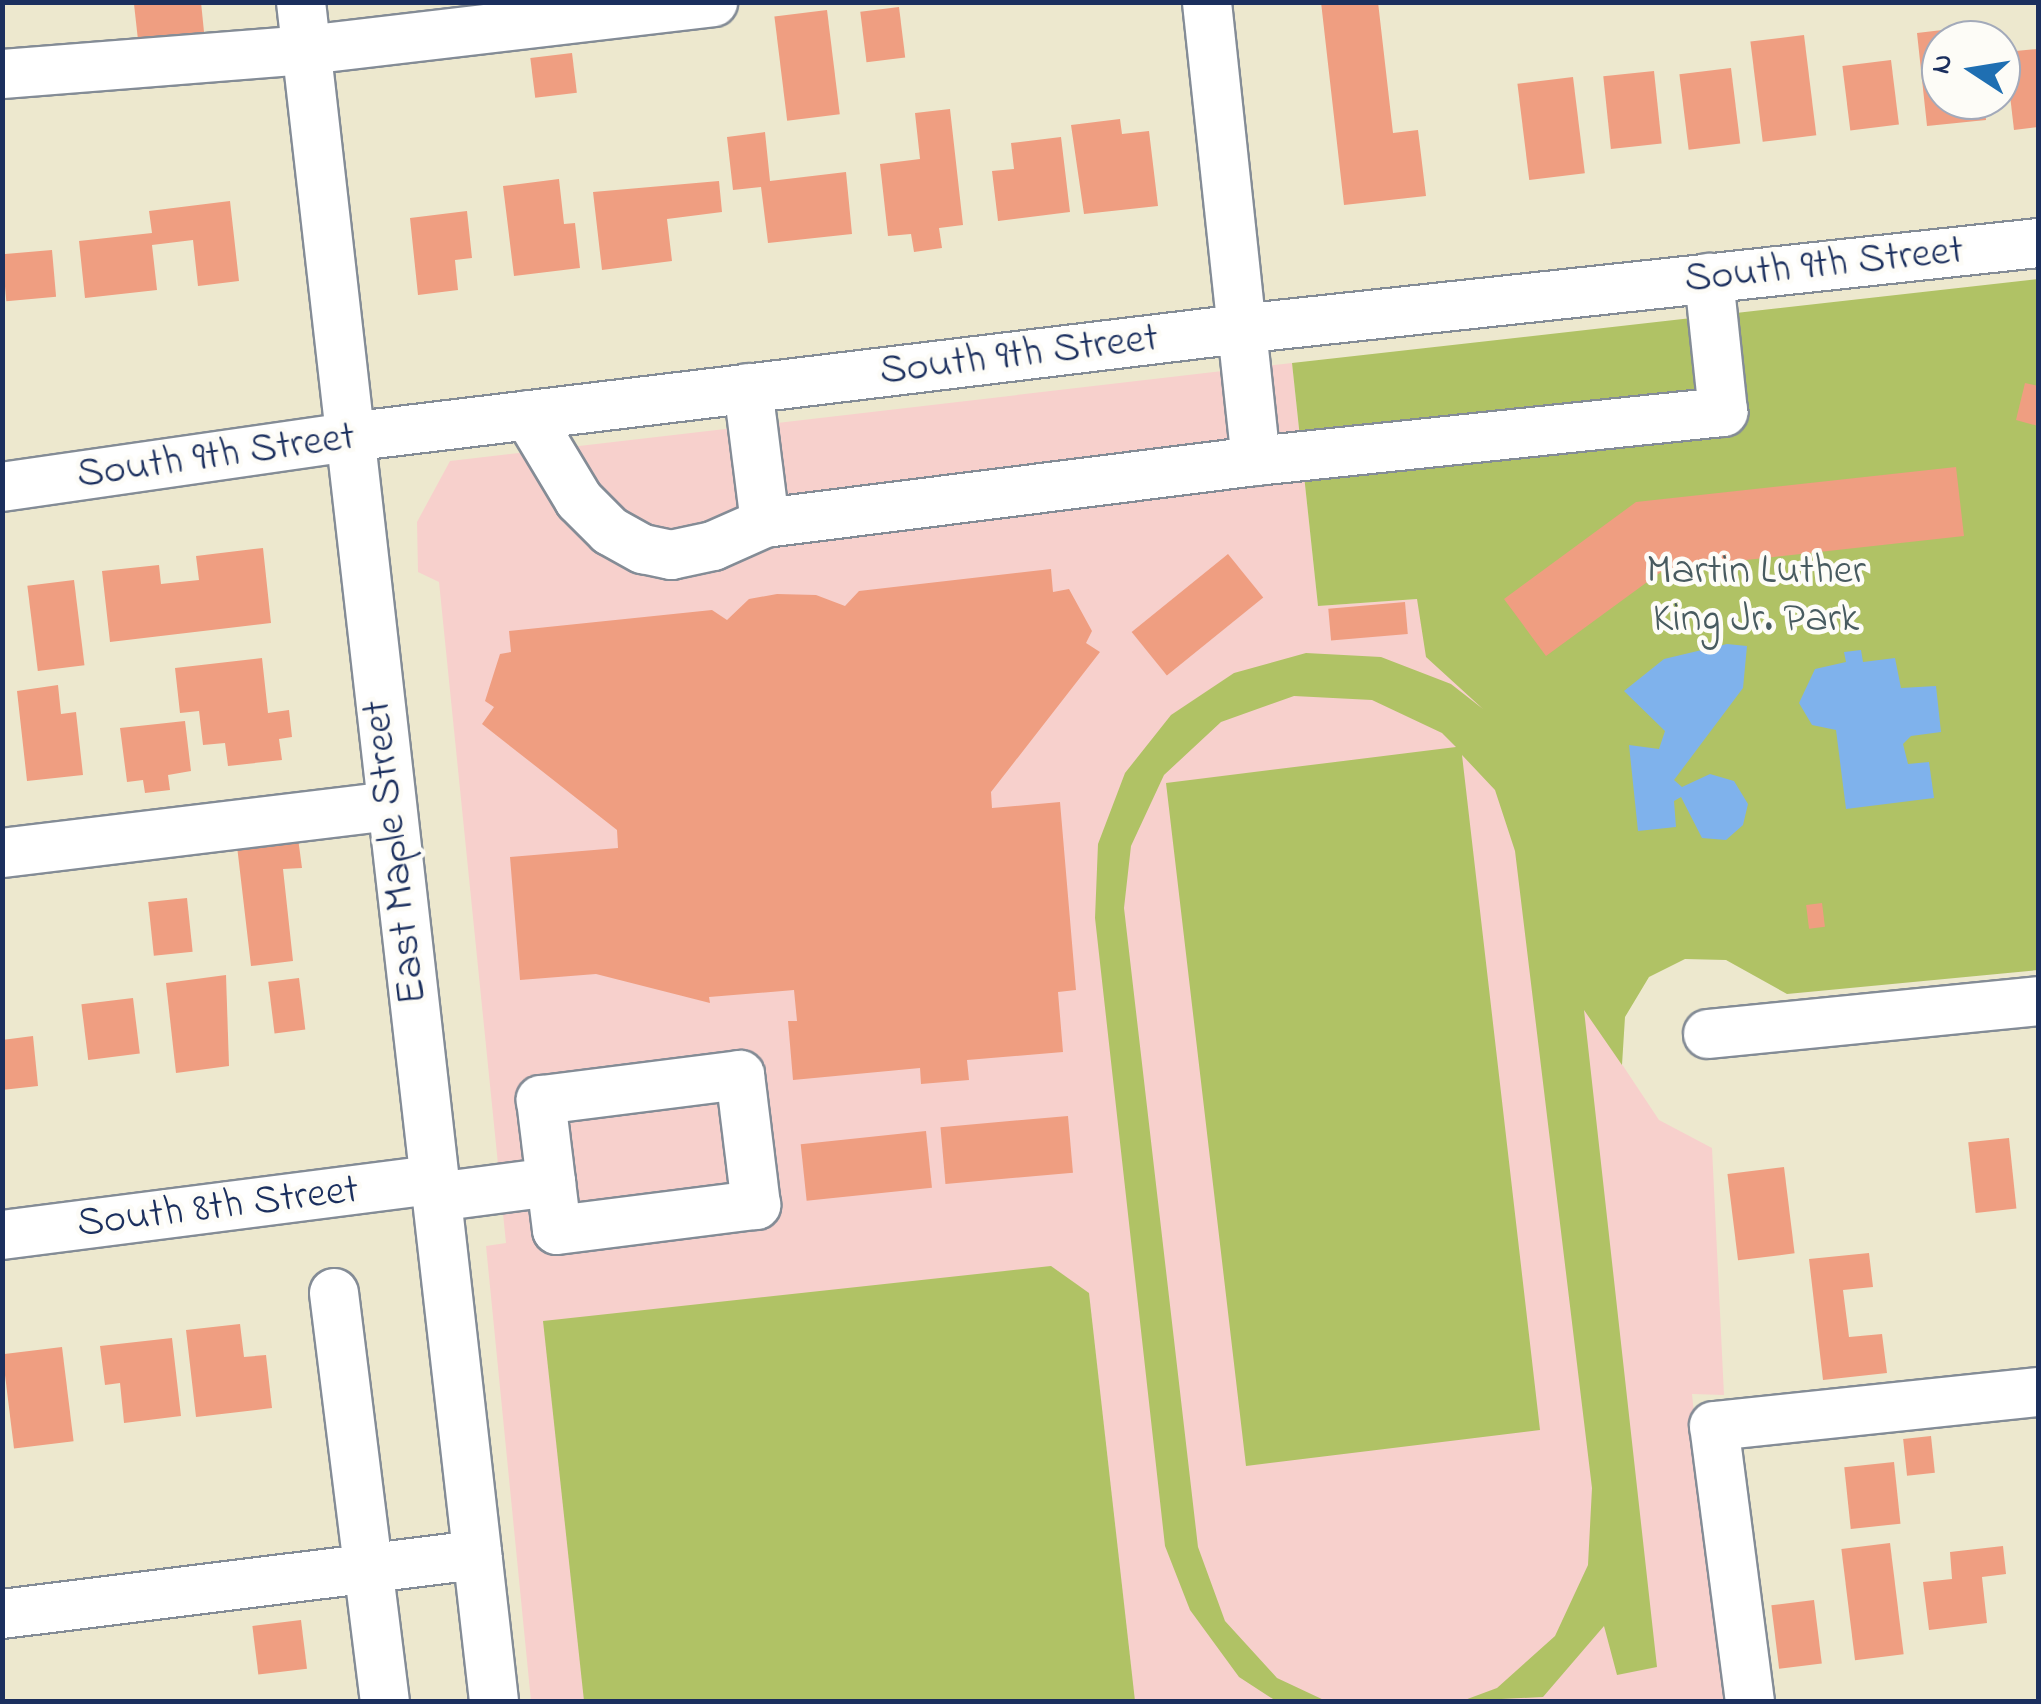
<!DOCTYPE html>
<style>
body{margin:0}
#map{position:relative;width:2041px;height:1704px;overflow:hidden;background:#ede8ce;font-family:"Indie Flower",sans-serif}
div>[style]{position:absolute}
.built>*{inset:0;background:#f7d0cc}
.green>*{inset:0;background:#b0c265}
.water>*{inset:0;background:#7fb2ec}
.building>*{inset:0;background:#ef9e81;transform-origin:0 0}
.roads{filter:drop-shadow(2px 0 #848c96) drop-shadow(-2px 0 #848c96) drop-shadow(0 2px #848c96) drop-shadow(0 -2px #848c96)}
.minor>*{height:48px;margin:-24px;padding:0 24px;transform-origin:24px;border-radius:24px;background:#fff}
span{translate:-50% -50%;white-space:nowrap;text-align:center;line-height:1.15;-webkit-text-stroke:9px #fdfcf7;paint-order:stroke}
.street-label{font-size:42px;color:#1b2f5e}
.park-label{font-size:42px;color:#485b60}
.frame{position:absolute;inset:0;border:5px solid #1b2f5e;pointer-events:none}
.north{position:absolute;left:1921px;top:20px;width:100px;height:100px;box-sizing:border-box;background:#fdfcf7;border:2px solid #a3aaba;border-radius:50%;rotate:282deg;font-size:28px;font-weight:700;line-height:40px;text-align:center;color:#1b2f5e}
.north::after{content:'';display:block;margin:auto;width:35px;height:45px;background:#1f6fb2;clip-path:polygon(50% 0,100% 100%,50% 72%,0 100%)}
</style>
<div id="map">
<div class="built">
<div style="clip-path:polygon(1292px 363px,1318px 606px,1417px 599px,1508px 732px,1584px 1007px,1659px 1120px,1712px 1148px,1724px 1395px,1692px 1394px,1724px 1701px,531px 1701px,486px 1246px,506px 1243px,439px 582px,418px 572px,417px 522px,450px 461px)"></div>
</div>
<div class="green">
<div style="clip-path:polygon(2038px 279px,2038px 970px,1787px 994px,1726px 960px,1685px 959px,1649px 977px,1625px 1017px,1622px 1065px,1584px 1010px,1657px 1667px,1617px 1675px,1604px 1626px,1543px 1697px,1462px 1701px,1497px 1688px,1555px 1636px,1588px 1565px,1592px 1488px,1515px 851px,1495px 790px,1462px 755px,1540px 1430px,1246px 1466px,1166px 783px,1456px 747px,1442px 733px,1372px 700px,1294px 696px,1221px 722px,1164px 775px,1131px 846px,1124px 908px,1198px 1547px,1225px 1621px,1277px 1678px,1326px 1701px,1276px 1701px,1239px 1677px,1190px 1610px,1165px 1546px,1095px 918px,1098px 844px,1125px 773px,1171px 715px,1234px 673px,1306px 653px,1381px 657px,1451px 684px,1483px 709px,1426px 657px,1417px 599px,1318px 606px,1292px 363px)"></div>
<div style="clip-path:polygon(1051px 1266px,1089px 1293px,1135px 1701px,584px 1701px,543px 1321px)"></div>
</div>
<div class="water">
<div style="clip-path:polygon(1727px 644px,1747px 646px,1743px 688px,1674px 780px,1682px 787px,1710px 774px,1734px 781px,1748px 804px,1743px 825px,1726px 840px,1702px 838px,1681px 797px,1674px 801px,1676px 827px,1638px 831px,1629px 745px,1659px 749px,1665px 731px,1624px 691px,1664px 659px)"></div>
<div style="clip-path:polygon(1861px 650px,1863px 662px,1895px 658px,1901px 688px,1936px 686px,1941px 732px,1911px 736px,1903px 744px,1908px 764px,1929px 762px,1934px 798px,1846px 809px,1836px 730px,1812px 725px,1799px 703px,1815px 669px,1846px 662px,1844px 652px)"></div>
</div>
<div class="building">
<div style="clip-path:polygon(201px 2px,204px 32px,138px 40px,134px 4px)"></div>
<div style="clip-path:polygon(1321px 2px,1378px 2px,1393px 133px,1418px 130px,1426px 196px,1344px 205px)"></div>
<div style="left:899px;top:7px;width:51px;height:39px;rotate:83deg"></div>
<div style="left:827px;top:10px;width:105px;height:53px;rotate:83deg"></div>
<div style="clip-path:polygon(1976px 26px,1977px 40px,1941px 40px,1941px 100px,1984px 100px,1986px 120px,1927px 126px,1917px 33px)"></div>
<div style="left:1804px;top:35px;width:101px;height:54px;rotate:83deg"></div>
<div style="clip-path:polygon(2038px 49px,2038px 127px,2014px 130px,2005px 52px)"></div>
<div style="left:572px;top:53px;width:40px;height:42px;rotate:83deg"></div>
<div style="left:1891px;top:60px;width:65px;height:49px;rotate:83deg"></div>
<div style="left:1731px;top:68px;width:76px;height:52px;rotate:83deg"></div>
<div style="left:1654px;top:71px;width:73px;height:51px;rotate:84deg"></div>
<div style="left:1573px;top:77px;width:97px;height:56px;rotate:83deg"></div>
<div style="clip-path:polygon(950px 109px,963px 225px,939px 228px,942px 248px,914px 252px,911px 234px,888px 236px,880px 164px,920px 159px,915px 113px)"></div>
<div style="clip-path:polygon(1120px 119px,1122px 134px,1149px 131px,1158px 206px,1084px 214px,1071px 125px)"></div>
<div style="clip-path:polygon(765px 132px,770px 181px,846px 172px,852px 234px,768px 243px,761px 187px,733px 190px,727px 137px)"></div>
<div style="clip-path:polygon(1061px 137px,1070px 212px,998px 221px,992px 171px,1014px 169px,1011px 143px)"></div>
<div style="clip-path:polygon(559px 179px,564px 224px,575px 223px,580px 268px,514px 276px,503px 186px)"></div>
<div style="clip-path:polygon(719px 181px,722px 212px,667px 219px,672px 261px,602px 270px,593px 192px)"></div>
<div style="clip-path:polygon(230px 201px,239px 281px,198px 286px,193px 240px,152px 245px,157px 290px,85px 298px,79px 241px,152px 233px,149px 211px)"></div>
<div style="clip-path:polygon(467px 211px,472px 258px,455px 260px,458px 290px,418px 295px,410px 218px)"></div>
<div style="left:52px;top:250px;width:47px;height:50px;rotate:85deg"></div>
<div style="clip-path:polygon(2025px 383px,2038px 386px,2038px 426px,2016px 420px)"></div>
<div style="clip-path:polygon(1956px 467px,1964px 536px,1665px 569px,1546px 656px,1504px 599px,1636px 502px)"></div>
<div style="clip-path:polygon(263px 548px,271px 623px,110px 642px,102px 571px,159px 565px,161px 584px,199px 580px,196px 556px)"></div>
<div style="left:1228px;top:554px;width:56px;height:124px;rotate:51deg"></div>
<div style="clip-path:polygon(1051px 569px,1053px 592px,1069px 589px,1092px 631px,1086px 643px,1100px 652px,991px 792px,992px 808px,1060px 802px,1076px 990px,1058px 992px,1063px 1052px,967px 1060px,969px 1080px,921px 1084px,920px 1068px,793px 1080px,788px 1021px,797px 1021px,794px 990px,709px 997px,710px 1003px,596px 974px,520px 980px,510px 857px,618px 848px,617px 830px,482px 724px,494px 707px,485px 701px,500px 654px,511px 652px,509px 631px,712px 610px,727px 620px,749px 599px,777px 594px,816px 595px,845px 606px,859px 591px)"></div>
<div style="left:74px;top:580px;width:86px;height:47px;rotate:83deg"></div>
<div style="left:1405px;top:602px;width:32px;height:77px;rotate:85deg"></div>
<div style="clip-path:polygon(262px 658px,268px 713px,289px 710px,292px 737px,279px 739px,282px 760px,228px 766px,225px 743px,203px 745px,199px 711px,180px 713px,175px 668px)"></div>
<div style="clip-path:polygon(58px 685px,61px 714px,76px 712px,83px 775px,27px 781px,17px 691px)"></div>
<div style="clip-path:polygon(185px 721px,191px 771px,168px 775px,170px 790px,145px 793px,143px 780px,127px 782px,120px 728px)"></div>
<div style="clip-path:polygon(298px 838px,302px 868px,283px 869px,293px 961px,251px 966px,237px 846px)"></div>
<div style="left:187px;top:898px;width:54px;height:39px;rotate:84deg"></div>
<div style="left:1822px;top:903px;width:24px;height:16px;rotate:83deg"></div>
<div style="clip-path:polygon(226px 975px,229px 1066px,176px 1073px,166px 983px)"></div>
<div style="left:299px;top:978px;width:52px;height:31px;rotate:83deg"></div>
<div style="left:133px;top:998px;width:56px;height:52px;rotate:83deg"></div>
<div style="clip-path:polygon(33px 1036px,38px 1086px,2px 1090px,2px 1040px)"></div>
<div style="left:1068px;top:1116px;width:57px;height:128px;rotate:85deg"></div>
<div style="left:926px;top:1131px;width:57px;height:126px;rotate:84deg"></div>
<div style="left:2009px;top:1138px;width:71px;height:41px;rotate:84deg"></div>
<div style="left:1784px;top:1167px;width:87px;height:57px;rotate:83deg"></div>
<div style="clip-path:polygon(1869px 1253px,1873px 1287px,1843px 1290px,1849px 1337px,1882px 1334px,1887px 1373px,1823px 1380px,1809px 1259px)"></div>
<div style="clip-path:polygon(240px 1324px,244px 1357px,266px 1355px,272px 1408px,196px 1417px,186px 1330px)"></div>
<div style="clip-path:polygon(172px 1338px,181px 1416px,124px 1423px,120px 1383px,105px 1385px,100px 1346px)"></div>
<div style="left:62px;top:1347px;width:95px;height:60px;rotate:83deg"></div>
<div style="left:1931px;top:1436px;width:37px;height:28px;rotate:84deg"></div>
<div style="left:1894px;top:1462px;width:62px;height:50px;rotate:84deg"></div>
<div style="left:1890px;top:1543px;width:112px;height:49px;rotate:83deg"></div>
<div style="clip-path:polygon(2003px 1546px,2006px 1574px,1982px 1577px,1987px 1623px,1929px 1630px,1923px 1582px,1952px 1579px,1950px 1552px)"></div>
<div style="left:1814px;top:1600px;width:64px;height:43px;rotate:83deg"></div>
<div style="left:301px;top:1620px;width:49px;height:49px;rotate:83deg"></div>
</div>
<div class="roads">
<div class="minor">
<div style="left:301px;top:2px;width:1711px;rotate:83.52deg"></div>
<div style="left:2px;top:74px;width:305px;rotate:-4.5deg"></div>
<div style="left:306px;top:50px;width:410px;rotate:-6.7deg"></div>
<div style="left:748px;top:388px;width:136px;rotate:82.8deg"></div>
<div style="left:765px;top:523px;width:495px;rotate:-7.2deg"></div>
<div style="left:1256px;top:461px;width:462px;rotate:-96.1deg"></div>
<div style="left:528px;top:415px;width:99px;rotate:59deg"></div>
<div style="left:579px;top:500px;width:44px;rotate:45deg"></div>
<div style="left:610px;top:531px;width:38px;rotate:29deg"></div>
<div style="left:643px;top:549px;width:29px;rotate:12deg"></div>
<div style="left:671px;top:555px;width:43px;rotate:-12.1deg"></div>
<div style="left:713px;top:546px;width:57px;rotate:-23.9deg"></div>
<div style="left:1256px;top:461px;width:470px;rotate:-6deg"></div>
<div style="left:1723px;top:412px;width:135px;rotate:-96deg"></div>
<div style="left:2px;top:487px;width:351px;rotate:-8.2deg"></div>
<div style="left:349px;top:437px;width:898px;rotate:-6.91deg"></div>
<div style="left:1240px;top:329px;width:803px;rotate:-6.15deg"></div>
<div style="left:2px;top:853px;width:392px;rotate:-6.9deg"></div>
<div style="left:1708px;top:1034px;width:332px;rotate:-5.7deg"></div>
<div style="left:436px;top:1197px;width:116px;rotate:-7.4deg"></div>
<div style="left:551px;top:1182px;width:48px;rotate:82.9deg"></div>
<div style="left:557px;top:1230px;width:201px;rotate:-7.2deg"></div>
<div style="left:756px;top:1205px;width:131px;rotate:-97deg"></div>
<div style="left:740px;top:1075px;width:201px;rotate:172.8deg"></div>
<div style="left:541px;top:1100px;width:83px;rotate:83deg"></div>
<div style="left:2px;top:1235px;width:435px;rotate:-7.3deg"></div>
<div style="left:334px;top:1293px;width:412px;rotate:82.9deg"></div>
<div style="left:2px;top:1614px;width:479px;rotate:-7.1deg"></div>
<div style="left:1750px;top:1702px;width:278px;rotate:-97.4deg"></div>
<div style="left:1714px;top:1426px;width:326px;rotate:-6deg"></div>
</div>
</div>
<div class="street-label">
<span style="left:1824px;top:266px;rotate:-6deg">South 9th Street</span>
<span style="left:1019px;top:356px;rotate:-7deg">South 9th Street</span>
<span style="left:216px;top:457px;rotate:-8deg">South 9th Street</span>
<span style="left:396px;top:852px;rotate:-97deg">East Maple Street</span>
<span style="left:218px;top:1208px;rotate:-7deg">South 8th Street</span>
</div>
<div class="park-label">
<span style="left:1756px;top:596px">Martin Luther<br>King Jr. Park</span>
</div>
<div class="frame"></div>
<div class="north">N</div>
</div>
